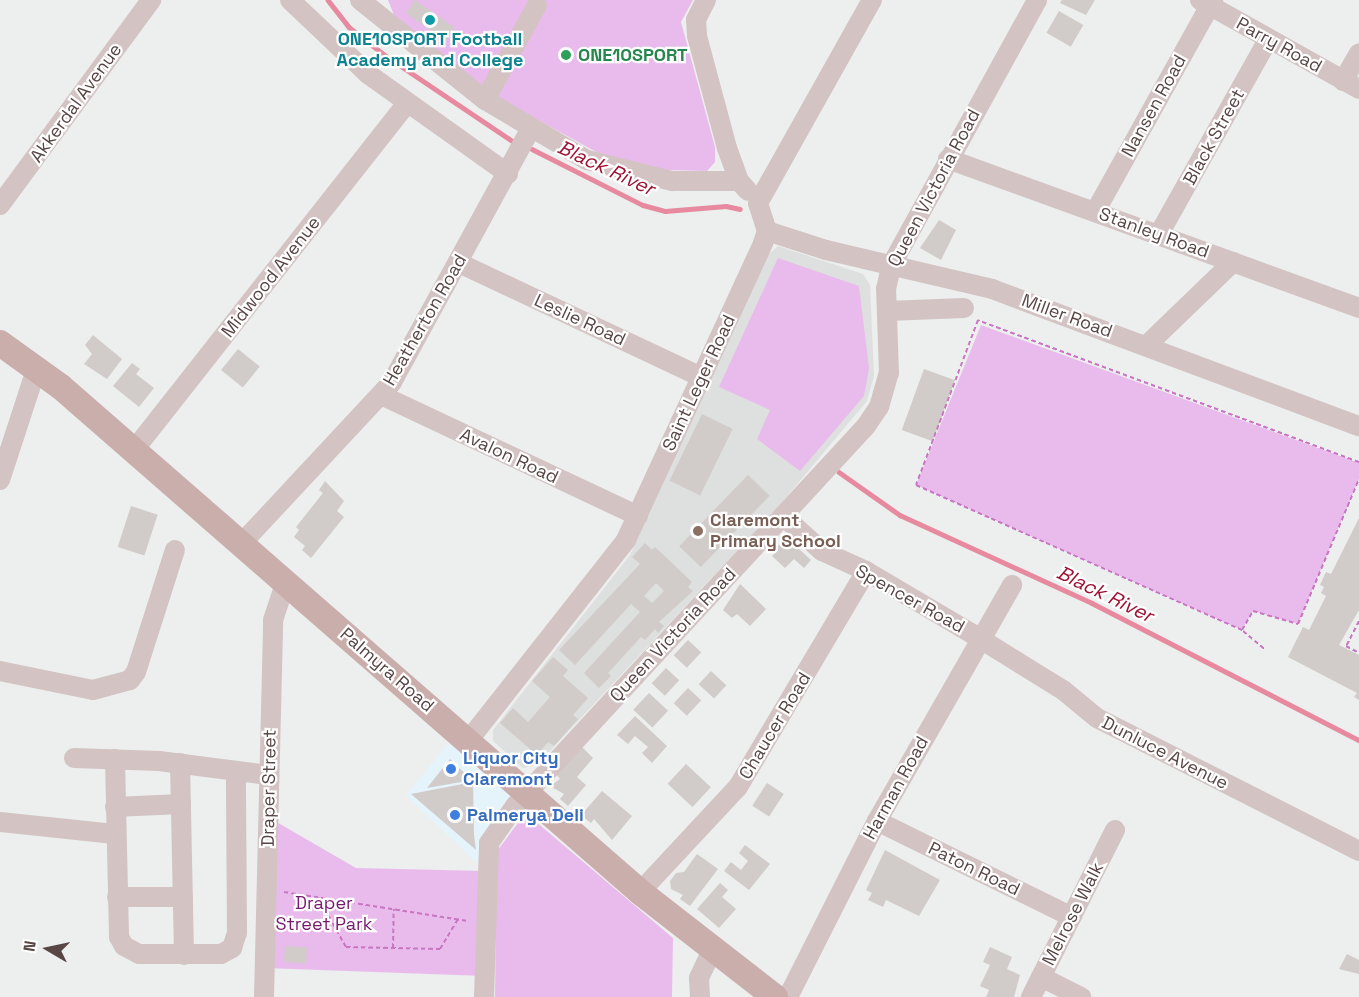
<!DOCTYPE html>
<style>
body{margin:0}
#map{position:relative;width:1359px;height:997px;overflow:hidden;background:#ecefee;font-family:"Space Grotesk",sans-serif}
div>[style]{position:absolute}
.commercial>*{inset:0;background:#e5f4fa}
.education>*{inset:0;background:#dde0de}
.green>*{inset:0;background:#e9bbec}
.stream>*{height:4.5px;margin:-2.25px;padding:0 2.25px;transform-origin:2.25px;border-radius:2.25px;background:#e78a9f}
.building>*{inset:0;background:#d1cbc9;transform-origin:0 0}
.path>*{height:2px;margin-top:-1px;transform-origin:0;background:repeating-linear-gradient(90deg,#c875c2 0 4.5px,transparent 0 7.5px)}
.minor>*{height:20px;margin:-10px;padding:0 10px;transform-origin:10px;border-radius:10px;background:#d3c3c3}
.major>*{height:26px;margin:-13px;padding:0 13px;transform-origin:13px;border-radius:13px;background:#caaeac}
.dots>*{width:16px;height:16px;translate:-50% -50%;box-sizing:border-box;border:3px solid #fff;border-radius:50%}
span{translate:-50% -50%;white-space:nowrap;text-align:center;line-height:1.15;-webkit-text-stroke:4.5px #fff;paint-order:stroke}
.culture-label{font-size:18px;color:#0d838f;font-weight:700}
.street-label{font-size:18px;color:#584645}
.leisure-label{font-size:18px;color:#27864d;font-weight:700}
.left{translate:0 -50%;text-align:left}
.education-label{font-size:18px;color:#785e54;font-weight:700}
.shop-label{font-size:18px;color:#366cbe;font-weight:700}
.park-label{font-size:18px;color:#761a70}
.water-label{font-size:20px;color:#9f1233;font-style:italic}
.north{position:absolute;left:18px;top:919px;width:60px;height:60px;-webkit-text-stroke:4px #fff;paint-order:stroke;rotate:279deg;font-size:16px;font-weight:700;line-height:24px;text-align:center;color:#584645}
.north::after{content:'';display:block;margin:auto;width:21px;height:27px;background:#584645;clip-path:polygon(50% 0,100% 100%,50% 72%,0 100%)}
</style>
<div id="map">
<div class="commercial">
<div style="clip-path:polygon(458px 732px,527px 793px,485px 871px,406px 795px)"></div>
</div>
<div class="education">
<div style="clip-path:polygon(778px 246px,863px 274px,870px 285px,874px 376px,867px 401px,778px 507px,537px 765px,523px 768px,493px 741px,493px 730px,630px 555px,767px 256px)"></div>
</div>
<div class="green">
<div style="clip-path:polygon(388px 0,693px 0,681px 22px,715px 147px,715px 162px,707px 171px,665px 170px,598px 153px,496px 97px,396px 20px)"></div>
<div style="clip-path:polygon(778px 258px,859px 286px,869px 368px,864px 396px,800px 471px,757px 439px,770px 410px,719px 387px)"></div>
<div style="clip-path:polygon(981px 325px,1359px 463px,1359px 479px,1298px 624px,1253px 611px,1242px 630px,916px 485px)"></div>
<div style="clip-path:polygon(268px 817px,356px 868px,485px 871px,484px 976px,265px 968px)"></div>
<div style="clip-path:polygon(521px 819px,535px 821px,673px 938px,672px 997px,495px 997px,497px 851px)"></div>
</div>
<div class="stream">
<div style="left:328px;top:0;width:34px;rotate:52deg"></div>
<div style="left:349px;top:27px;width:47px;rotate:38.1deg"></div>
<div style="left:386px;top:56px;width:151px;rotate:33.9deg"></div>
<div style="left:532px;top:149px;width:124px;rotate:26.8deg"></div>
<div style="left:643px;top:205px;width:23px;rotate:15deg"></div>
<div style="left:665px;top:211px;width:61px;rotate:-4.7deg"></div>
<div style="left:726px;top:206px;width:14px;rotate:12deg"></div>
<div style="left:839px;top:472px;width:75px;rotate:35.2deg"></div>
<div style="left:900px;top:515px;width:211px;rotate:24.6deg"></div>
<div style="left:1092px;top:603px;width:300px;rotate:27.2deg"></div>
</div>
<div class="building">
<div style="left:415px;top:0;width:49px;height:16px;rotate:35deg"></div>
<div style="clip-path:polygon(1062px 0,1095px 0,1086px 15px,1060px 3px)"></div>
<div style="left:1059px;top:11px;width:28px;height:25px;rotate:30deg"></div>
<div style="clip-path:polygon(939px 220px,956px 230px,941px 260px,920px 248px)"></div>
<div style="clip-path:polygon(93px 335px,122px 359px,107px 379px,84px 364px,92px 354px,85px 345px)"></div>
<div style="left:238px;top:349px;width:28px;height:27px;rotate:39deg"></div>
<div style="clip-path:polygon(132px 363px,140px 369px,136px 374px,154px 388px,139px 407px,113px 386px)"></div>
<div style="left:924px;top:369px;width:33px;height:65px;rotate:20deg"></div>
<div style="left:702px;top:414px;width:34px;height:74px;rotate:26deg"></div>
<div style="left:748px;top:475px;width:30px;height:99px;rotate:44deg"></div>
<div style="clip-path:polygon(325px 481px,344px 501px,337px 511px,344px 517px,311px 558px,302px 550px,305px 546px,294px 537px,299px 530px,296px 527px,323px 493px,319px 490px)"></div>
<div style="left:131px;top:506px;width:28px;height:43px;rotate:18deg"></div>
<div style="clip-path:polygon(1359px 518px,1359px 610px,1339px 645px,1359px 655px,1359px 700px,1354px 697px,1357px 693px,1288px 657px,1303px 627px,1309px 630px,1326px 596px,1321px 593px,1324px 587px,1320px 585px,1326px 572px,1331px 574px)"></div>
<div style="clip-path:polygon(788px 539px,811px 560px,804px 568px,794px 559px,785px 568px,772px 556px,778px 550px,775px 548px)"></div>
<div style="clip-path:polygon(evenodd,645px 543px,652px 550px,655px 547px,692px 582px,688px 587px,693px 591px,659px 622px,664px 626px,658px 633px,655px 629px,645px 640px,641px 637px,608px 673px,611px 676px,599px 688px,584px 673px,640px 612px,631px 604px,575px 665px,559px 650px,640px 564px,632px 557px,645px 543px,656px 583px,664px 591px,652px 603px,644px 596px,656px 583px)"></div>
<div style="clip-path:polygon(740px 584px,766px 609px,750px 626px,737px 614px,732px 618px,723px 610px)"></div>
<div style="left:688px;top:640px;width:18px;height:21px;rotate:43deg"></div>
<div style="clip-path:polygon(553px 657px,568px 670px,563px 676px,588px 698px,573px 715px,578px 719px,554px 746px,548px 742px,537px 755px,500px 723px,513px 708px,528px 722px,550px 697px,532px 681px)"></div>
<div style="left:666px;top:668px;width:18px;height:21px;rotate:43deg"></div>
<div style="left:711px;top:671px;width:21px;height:18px;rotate:43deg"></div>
<div style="left:688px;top:688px;width:18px;height:21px;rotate:43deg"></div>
<div style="left:649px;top:693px;width:26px;height:23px;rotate:43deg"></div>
<div style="clip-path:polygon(635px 716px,667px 746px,652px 763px,642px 753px,648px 747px,635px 736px,628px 744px,617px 735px)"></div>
<div style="clip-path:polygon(582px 747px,593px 758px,577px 777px,586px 785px,568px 806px,560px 799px,564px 794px,550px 786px,560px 779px,556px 774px)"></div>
<div style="clip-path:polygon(450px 759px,472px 780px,427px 788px)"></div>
<div style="left:686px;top:764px;width:34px;height:27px;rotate:43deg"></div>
<div style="clip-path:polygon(473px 782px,474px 835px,476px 850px,411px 794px)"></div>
<div style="left:767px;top:783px;width:20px;height:27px;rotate:33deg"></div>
<div style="clip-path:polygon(602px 791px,632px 816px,612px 840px,594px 819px,591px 823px,581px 815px)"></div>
<div style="clip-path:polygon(745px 845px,770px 864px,749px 890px,724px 871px,731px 862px,741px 870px,748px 861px,739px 853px)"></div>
<div style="clip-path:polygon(885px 850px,940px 880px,919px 916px,886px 900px,883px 907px,868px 900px,872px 893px,866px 890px)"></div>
<div style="clip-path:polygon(697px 854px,718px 869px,690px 906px,680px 899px,683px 895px,671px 889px,670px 881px,676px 873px,684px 872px)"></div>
<div style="clip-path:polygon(720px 883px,728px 890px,722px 897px,736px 909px,719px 928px,697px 909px)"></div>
<div style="left:285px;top:946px;width:22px;height:16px;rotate:3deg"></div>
<div style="clip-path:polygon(990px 947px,1012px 957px,1007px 969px,1020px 975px,1014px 997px,986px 997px,989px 990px,980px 986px,990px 965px,983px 962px)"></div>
<div style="clip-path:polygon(1347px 954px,1359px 960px,1359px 974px,1339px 969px)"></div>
</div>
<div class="path">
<div style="left:1359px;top:462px;width:407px;rotate:-159.6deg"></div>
<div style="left:978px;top:320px;width:176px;rotate:110.6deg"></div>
<div style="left:916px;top:485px;width:357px;rotate:24deg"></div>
<div style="left:1242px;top:630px;width:22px;rotate:-60deg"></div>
<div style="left:1253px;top:611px;width:47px;rotate:16.1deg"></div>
<div style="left:1298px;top:624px;width:157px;rotate:-67.2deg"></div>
<div style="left:1359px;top:621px;width:28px;rotate:117deg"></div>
<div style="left:1346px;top:646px;width:15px;rotate:28deg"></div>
<div style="left:1243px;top:631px;width:30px;rotate:40deg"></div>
<div style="left:284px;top:892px;width:186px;rotate:9deg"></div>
<div style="left:318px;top:897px;width:57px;rotate:60.8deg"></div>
<div style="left:346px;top:947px;width:94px;rotate:1.2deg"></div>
<div style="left:440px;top:949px;width:35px;rotate:-59deg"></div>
<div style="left:393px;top:948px;width:39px;rotate:-89deg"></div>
</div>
<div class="minor">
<div style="left:290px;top:0;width:108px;rotate:43.5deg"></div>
<div style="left:368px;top:74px;width:172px;rotate:35.5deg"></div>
<div style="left:360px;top:0;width:160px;rotate:38.7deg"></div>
<div style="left:485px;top:100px;width:118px;rotate:30.5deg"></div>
<div style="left:587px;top:160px;width:88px;rotate:13.9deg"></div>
<div style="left:672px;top:181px;width:67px"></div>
<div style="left:706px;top:0;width:22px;rotate:117deg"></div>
<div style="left:696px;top:20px;width:16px;rotate:86deg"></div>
<div style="left:697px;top:36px;width:116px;rotate:75deg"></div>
<div style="left:727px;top:148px;width:35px;rotate:70deg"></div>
<div style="left:739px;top:181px;width:13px;rotate:48deg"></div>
<div style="left:1200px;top:0;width:182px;rotate:29.2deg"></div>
<div style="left:1343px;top:81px;width:32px;rotate:-60deg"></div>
<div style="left:485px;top:100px;width:108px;rotate:-61.3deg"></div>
<div style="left:948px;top:159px;width:437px;rotate:19.9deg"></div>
<div style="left:0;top:205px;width:255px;rotate:-53.6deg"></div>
<div style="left:1095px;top:212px;width:243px;rotate:-60.9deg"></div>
<div style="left:767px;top:231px;width:62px;rotate:17.9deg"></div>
<div style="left:826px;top:250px;width:171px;rotate:13.2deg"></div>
<div style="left:992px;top:289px;width:392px;rotate:20.5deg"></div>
<div style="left:1159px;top:234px;width:223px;rotate:-60.7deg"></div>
<div style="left:459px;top:263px;width:268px;rotate:25.2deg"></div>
<div style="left:887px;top:311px;width:77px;rotate:-2.2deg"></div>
<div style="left:1146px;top:346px;width:121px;rotate:-44deg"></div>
<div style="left:381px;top:395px;width:284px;rotate:25.2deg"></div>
<div style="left:134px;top:450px;width:440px;rotate:-51.8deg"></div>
<div style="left:0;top:480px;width:103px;rotate:-71.9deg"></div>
<div style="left:32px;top:382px;width:14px;rotate:-54deg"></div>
<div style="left:783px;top:516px;width:52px;rotate:41.9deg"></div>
<div style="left:822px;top:551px;width:48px;rotate:24.4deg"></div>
<div style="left:866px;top:571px;width:122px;rotate:30.6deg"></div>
<div style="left:971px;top:633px;width:108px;rotate:31.8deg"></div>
<div style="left:1063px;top:690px;width:44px;rotate:39.5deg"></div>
<div style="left:1097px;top:718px;width:294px;rotate:26.9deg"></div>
<div style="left:242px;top:543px;width:220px;rotate:-47deg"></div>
<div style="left:392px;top:382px;width:287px;rotate:-61.3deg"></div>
<div style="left:0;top:671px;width:95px;rotate:11.5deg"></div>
<div style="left:93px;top:690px;width:38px;rotate:-15deg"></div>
<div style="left:130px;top:680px;width:10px;rotate:-53deg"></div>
<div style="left:136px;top:672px;width:128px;rotate:-72.3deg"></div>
<div style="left:468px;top:741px;width:256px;rotate:-51.8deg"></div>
<div style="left:626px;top:540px;width:327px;rotate:-65.2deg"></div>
<div style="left:763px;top:243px;width:13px;rotate:-72deg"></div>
<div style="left:767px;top:231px;width:29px;rotate:-108deg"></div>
<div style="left:758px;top:203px;width:233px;rotate:-60.7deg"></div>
<div style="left:74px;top:758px;width:85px;rotate:2deg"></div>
<div style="left:159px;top:761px;width:111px;rotate:7.3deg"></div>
<div style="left:115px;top:759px;width:178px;rotate:88.7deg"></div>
<div style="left:119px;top:937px;width:10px;rotate:61deg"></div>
<div style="left:124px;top:946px;width:17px;rotate:28deg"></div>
<div style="left:139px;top:954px;width:82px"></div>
<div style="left:221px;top:954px;width:13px;rotate:-29deg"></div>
<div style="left:232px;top:948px;width:16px;rotate:-72deg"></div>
<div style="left:237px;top:933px;width:162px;rotate:-90.4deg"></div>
<div style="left:180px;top:763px;width:192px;rotate:88.8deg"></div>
<div style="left:115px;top:807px;width:66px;rotate:-2.6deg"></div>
<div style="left:877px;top:821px;width:217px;rotate:26.2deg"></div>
<div style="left:0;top:822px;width:115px;rotate:6deg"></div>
<div style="left:640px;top:892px;width:144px;rotate:-47deg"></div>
<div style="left:738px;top:787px;width:251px;rotate:-59.3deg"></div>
<div style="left:117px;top:897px;width:66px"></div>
<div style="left:1041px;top:977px;width:45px;rotate:26.6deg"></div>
<div style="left:264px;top:997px;width:377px;rotate:-88.6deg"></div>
<div style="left:273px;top:620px;width:41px;rotate:-71.6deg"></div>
<div style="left:484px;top:997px;width:154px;rotate:-88.1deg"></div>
<div style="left:489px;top:843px;width:45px;rotate:-54.9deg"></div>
<div style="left:515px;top:806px;width:517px;rotate:-47.27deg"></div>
<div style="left:866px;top:426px;width:23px;rotate:-56deg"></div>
<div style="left:879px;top:407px;width:35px;rotate:-74deg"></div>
<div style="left:889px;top:373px;width:84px;rotate:-92deg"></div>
<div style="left:886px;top:289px;width:26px;rotate:-77deg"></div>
<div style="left:892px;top:264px;width:301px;rotate:-61.2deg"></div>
<div style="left:700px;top:997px;width:19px;rotate:-93deg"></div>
<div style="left:699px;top:978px;width:31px;rotate:-65deg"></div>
<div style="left:788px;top:997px;width:197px;rotate:-63.2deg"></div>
<div style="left:877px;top:821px;width:272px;rotate:-60.2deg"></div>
<div style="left:1031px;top:997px;width:187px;rotate:-63.3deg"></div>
</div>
<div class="major">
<div style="left:0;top:343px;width:75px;rotate:35.8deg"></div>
<div style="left:61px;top:387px;width:768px;rotate:41.09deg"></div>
<div style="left:640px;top:892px;width:171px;rotate:37.9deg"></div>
</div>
<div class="dots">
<div style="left:430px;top:20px;background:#0f9aa8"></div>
<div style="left:566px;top:55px;background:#2e9e5b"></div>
<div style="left:698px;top:531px;background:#8d6e63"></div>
<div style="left:451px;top:769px;background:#3f7fe0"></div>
<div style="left:455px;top:815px;background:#3f7fe0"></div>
</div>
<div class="culture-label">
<span style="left:430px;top:50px">ONE10SPORT Football<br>Academy and College</span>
</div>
<div class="street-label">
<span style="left:1279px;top:45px;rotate:29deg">Parry Road</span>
<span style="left:76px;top:103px;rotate:-54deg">Akkerdal Avenue</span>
<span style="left:1154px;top:106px;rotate:-61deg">Nansen Road</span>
<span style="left:1214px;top:137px;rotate:-61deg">Black Street</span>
<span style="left:934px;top:188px;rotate:-62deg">Queen Victoria Road</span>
<span style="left:1154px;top:233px;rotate:20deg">Stanley Road</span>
<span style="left:271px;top:277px;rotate:-52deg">Midwood Avenue</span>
<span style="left:1067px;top:316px;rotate:20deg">Miller Road</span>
<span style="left:425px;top:320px;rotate:-60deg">Heatherton Road</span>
<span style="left:580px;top:320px;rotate:25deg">Leslie Road</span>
<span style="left:699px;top:383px;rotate:-65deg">Saint Leger Road</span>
<span style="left:509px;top:456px;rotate:25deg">Avalon Road</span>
<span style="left:910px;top:599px;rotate:29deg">Spencer Road</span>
<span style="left:673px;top:635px;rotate:-47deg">Queen Victoria Road</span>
<span style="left:387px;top:670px;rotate:41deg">Palmyra Road</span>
<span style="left:775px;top:726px;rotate:-59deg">Chaucer Road</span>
<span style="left:1165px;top:753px;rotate:27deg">Dunluce Avenue</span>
<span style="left:269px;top:788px;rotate:-89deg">Draper Street</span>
<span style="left:896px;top:788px;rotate:-61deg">Harman Road</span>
<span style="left:974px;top:869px;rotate:26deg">Paton Road</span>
<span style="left:1073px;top:914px;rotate:-63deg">Melrose Walk</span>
</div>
<div class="leisure-label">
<span class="left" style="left:578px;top:55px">ONE10SPORT</span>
</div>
<div class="education-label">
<span class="left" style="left:710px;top:531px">Claremont<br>Primary School</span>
</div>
<div class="shop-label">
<span class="left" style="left:463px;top:769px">Liquor City<br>Claremont</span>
<span class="left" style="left:467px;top:815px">Palmerya Deli</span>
</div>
<div class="park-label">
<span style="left:324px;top:914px">Draper<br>Street Park</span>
</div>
<div class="water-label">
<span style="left:606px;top:168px;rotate:25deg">Black River</span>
<span style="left:1105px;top:594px;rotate:26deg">Black River</span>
</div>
<div class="north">N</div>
</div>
